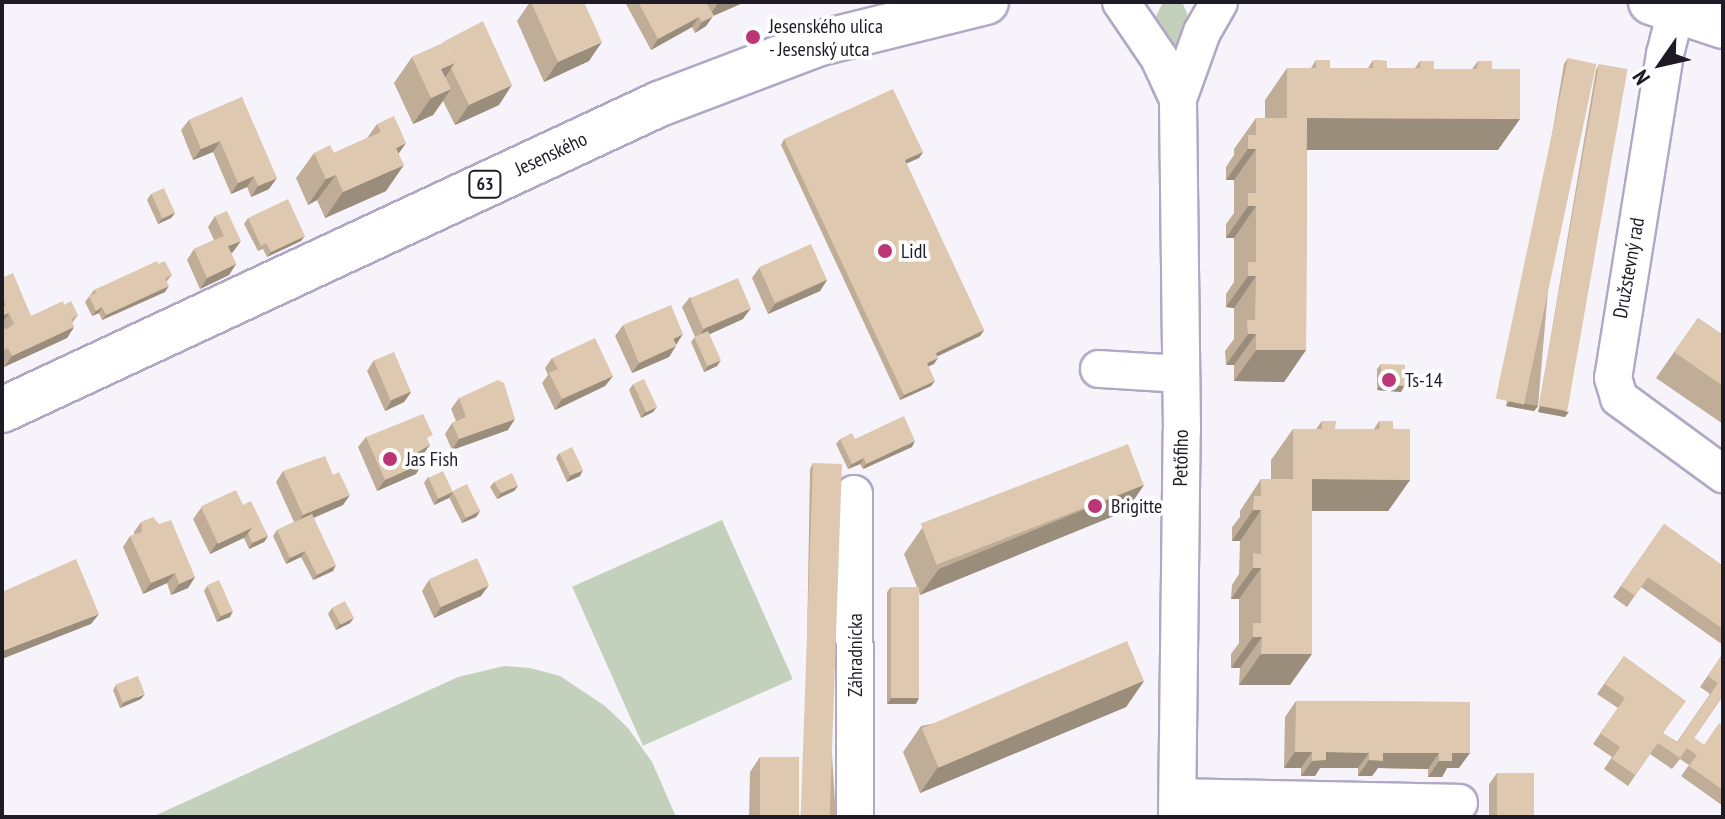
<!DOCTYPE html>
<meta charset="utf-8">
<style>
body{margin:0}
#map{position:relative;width:1725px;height:819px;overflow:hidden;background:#f6f4fa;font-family:"PT Sans Narrow",sans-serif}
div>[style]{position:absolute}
.green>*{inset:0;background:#c3d1bc;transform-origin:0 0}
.roads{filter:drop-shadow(2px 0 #b0a8c5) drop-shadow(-2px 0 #b0a8c5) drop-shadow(0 2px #b0a8c5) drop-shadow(0 -2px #b0a8c5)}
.minor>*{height:36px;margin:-18px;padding:0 18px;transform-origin:18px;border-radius:18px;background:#fff}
.major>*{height:44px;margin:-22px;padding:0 22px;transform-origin:22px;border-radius:22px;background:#fff}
.wall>*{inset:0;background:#bfad97}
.shaded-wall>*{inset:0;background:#9b8d7b}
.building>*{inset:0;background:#dec9b0;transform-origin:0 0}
.dots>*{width:22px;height:22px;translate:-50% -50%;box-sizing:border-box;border:4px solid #fff;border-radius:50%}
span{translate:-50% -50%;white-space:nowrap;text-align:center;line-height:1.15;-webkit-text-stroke:7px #fff;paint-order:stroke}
.shield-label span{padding:2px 6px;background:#fff;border:2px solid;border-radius:6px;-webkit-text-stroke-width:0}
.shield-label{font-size:18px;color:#1e1b26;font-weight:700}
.poi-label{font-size:20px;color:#1e1b26}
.left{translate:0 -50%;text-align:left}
.street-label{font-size:20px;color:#1e1b26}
.frame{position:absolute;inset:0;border:4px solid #1e1b26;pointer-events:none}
.north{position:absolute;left:1621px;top:24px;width:80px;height:80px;-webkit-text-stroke:6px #fff;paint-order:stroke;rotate:236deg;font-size:22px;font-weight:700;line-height:32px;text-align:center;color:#1e1b26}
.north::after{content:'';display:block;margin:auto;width:28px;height:36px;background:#1e1b26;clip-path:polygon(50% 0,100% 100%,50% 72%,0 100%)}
</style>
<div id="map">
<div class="green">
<div style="clip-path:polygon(1163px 2px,1182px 2px,1187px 13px,1192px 34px,1182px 69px,1159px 38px,1156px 16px)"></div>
<div style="left:722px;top:520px;width:174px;height:164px;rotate:66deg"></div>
<div style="clip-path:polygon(504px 666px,530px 668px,560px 676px,605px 706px,628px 728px,652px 762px,676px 817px,152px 817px,458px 677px)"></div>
</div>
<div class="roads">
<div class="minor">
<div style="left:1121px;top:2px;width:68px;rotate:55.8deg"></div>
<div style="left:1159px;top:58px;width:45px;rotate:65.1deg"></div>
<div style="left:1676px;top:11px;width:44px;rotate:104.3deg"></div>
<div style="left:1665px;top:54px;width:328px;rotate:99.1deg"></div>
<div style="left:1613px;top:378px;width:21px;rotate:73deg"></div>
<div style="left:1619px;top:398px;width:129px;rotate:36.2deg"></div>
<div style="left:1099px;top:369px;width:81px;rotate:3.5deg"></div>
<div style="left:854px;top:494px;width:323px;rotate:89.8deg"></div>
<div style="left:1178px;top:797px;width:281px;rotate:1.2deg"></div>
<div style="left:1177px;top:817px;width:386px;rotate:-89.3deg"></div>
<div style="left:1182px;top:431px;width:332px;rotate:-90.7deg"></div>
<div style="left:1178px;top:99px;width:71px;rotate:-70.3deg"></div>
<div style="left:1202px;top:32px;width:34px;rotate:-60deg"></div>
</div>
<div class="major">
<div style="left:1651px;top:2px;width:76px;rotate:18.4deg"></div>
<div style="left:2px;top:410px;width:725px;rotate:-24.97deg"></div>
<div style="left:659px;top:104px;width:172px;rotate:-20.8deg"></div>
<div style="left:820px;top:43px;width:171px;rotate:-13.9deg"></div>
</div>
</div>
<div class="wall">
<div style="clip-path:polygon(530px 2px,589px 61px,544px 82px,517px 21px)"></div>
<div style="clip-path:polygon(628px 2px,745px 2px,713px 16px,706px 26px,695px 33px,692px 27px,651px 50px,626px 4px)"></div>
<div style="clip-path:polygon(439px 45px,499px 105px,455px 125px,443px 101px,433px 115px,413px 124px,394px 83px,412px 57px)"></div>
<div style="clip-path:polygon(1568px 58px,1538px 406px,1534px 411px,1506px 406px,1564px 64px)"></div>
<div style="clip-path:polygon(1316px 60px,1330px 68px,1368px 68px,1373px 60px,1387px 68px,1415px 68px,1420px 61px,1434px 69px,1472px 69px,1478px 61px,1498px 150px,1307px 150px,1306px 350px,1284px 382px,1234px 381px,1234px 365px,1226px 365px,1225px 351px,1234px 339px,1234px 308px,1226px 307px,1226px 294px,1234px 282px,1234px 238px,1226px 238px,1226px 224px,1234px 213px,1234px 180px,1226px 180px,1226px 167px,1234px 155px,1234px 149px,1256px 118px,1265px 118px,1265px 100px,1287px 68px,1311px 68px)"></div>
<div style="clip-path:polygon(1599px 64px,1565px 417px,1538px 412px,1596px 70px)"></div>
<div style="clip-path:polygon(242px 97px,269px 189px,251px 197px,247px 187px,231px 194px,213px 152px,193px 160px,181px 130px,189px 120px)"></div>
<div style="clip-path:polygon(377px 124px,399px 153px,386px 191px,325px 218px,317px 200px,308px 205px,296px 178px,314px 153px,334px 153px,367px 138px)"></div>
<div style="clip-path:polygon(784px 139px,923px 152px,919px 158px,906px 163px,984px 330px,980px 336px,937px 356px,934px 364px,928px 366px,935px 381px,931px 386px,900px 400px,781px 145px)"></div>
<div style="clip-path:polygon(151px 194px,175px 213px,171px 218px,158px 224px,147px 200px)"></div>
<div style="clip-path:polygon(215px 216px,233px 252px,231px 253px,236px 264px,229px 275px,200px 289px,187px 260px,194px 249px,214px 240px,208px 227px)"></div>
<div style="clip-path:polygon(248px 218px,301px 241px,267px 257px,263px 249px,258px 251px,244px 224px)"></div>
<div style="clip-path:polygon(158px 264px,172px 275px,167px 281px,165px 292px,102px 320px,99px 313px,92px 316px,85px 302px,94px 290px)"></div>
<div style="clip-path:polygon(759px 268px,827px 280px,820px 291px,768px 314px,752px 278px)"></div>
<div style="clip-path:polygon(2px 278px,31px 316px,64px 305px,78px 315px,72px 323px,74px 327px,67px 338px,4px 367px,2px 362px,2px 332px,5px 330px,2px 324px)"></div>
<div style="clip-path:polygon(690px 297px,743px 319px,709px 334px,717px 366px,704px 372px,691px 342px,695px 337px,682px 307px)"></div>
<div style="clip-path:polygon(1698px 318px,1723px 335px,1723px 424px,1656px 378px)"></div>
<div style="clip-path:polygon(623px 325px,676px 345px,669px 357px,632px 373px,615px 336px)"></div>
<div style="clip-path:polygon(552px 358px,613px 376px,605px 386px,555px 410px,542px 383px,548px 375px,545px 368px)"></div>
<div style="clip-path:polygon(374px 360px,411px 392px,404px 402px,385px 411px,367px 371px)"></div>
<div style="clip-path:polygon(1381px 364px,1404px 386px,1401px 392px,1377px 390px,1377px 369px)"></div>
<div style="clip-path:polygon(633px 384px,653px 412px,641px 418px,629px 390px)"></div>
<div style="clip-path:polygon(459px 398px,508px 430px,452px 450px,445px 434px,452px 423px,456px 421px,451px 409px)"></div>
<div style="clip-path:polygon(1322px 421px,1335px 429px,1374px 429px,1379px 421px,1393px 429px,1410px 480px,1388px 511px,1312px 511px,1290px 685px,1239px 685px,1240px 668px,1231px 668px,1231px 654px,1239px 643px,1239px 599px,1231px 599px,1232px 585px,1239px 574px,1240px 541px,1232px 541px,1232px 527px,1240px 517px,1240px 511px,1261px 479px,1271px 479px,1271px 460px,1293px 429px,1316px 429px)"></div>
<div style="clip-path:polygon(366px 437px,428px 442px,430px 445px,420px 457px,416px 474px,377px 491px,358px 447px)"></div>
<div style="clip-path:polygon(840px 439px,855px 439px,912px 447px,863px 469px,860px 464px,848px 469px,836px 444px)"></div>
<div style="clip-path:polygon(559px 453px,580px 476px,567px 482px,556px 458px)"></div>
<div style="clip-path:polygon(813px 463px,836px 817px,804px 817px,810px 469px)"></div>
<div style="clip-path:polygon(283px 471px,343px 505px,314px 518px,333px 571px,313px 580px,301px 557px,286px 564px,273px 536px,277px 530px,294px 522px,276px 482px)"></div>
<div style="clip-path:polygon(428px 477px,452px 492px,480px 511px,476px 517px,462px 523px,449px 497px,434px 505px,424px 483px)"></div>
<div style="clip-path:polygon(494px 482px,518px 486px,514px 491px,497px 499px,490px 487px)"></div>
<div style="clip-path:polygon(1144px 485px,1126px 511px,920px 595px,919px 592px,916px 704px,887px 704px,887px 592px,891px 587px,917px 587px,904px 554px,922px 528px)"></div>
<div style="clip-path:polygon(243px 505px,268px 536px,264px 542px,249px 549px,244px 538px,210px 554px,193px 519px,201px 508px)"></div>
<div style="clip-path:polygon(141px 522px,195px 577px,188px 588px,171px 595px,167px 583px,143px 594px,123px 547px,130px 536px,134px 535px,134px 532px)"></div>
<div style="clip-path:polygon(1664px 524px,1723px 566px,1723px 645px,1641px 587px,1627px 607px,1613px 597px)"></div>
<div style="clip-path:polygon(429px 580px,481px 596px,434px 618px,422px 591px)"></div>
<div style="clip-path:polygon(207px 586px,230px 617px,217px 622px,204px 591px)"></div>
<div style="clip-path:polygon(332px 608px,350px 623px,336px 630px,328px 614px)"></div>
<div style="clip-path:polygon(1722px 655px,1723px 696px,1694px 738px,1704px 745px,1723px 726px,1723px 806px,1681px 776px,1689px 765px,1680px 759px,1672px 769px,1650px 754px,1628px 786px,1604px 769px,1612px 757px,1593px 744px,1618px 708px,1597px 694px,1624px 656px,1663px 733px,1677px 742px,1710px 694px,1700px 687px)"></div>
<div style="clip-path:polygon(1144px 681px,1126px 707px,920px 793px,903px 752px,921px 726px)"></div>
<div style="clip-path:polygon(116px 685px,141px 699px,120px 708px,113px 690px)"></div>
<div style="clip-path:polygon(1296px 701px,1470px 702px,1459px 768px,1447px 768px,1442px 777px,1428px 777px,1428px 769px,1378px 768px,1372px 776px,1358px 776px,1358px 768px,1320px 768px,1315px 776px,1301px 776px,1301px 768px,1284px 768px,1285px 717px)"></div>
<div style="clip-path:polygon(760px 757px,798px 817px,749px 817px,750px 772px)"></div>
<div style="clip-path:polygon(1497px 773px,1534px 817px,1489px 817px,1489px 784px)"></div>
</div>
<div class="shaded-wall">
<div style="clip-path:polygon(721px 2px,745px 2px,713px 16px,706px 26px,695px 33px,702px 22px,708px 18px,718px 3px)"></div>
<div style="clip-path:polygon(699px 17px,692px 27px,651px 50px,658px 39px)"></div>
<div style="clip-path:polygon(602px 42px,589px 61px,544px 82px,558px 62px)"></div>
<div style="clip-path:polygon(455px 63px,437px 89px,441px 69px)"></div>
<div style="clip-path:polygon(512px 85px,499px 105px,455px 125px,469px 105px)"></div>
<div style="clip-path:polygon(451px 89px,433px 115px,413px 124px,431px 98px)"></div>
<div style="clip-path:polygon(1307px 118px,1520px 119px,1498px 150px,1285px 150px)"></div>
<div style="clip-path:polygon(220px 141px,213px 152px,193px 160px,201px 149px)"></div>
<div style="clip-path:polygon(406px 143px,388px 169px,396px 148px)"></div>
<div style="clip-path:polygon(1248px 149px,1256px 149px,1234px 180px,1226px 180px)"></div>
<div style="clip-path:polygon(923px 152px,919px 158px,901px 166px,905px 160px)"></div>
<div style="clip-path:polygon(404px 165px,386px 191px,325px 218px,343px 192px)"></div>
<div style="clip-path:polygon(336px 175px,317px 200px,308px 205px,326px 179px)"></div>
<div style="clip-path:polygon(254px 176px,247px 187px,231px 194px,238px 183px)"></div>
<div style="clip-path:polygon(277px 178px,269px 189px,251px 197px,258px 186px)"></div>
<div style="clip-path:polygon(1248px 206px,1256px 206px,1234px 238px,1226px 238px)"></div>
<div style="clip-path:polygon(175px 213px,171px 218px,158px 224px,162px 219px)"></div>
<div style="clip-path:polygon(305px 236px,301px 241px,267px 257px,271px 252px)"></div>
<div style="clip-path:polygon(241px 241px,233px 252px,221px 257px,228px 246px)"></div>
<div style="clip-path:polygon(236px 264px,229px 275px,200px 289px,207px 278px)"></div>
<div style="clip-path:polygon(1248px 276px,1256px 276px,1234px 308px,1226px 307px)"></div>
<div style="clip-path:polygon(827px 280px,820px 291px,768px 314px,775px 304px)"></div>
<div style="clip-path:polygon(169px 286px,165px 292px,102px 320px,106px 315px)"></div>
<div style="clip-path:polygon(102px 307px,99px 313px,92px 316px,96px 311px)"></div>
<div style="clip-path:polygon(751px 308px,743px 319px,697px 340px,704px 329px)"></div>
<div style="clip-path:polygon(9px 313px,2px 323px,2px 318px,4px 315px)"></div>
<div style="clip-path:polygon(74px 327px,67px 338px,4px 367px,12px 356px)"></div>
<div style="clip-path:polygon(984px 330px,980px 336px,932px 359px,936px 353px)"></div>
<div style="clip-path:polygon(683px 334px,676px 345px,673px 339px)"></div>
<div style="clip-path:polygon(1248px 334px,1256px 334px,1234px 365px,1226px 365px)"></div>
<div style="clip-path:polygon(676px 346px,669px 357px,632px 373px,639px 363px)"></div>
<div style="clip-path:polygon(1256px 350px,1306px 350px,1284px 382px,1234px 381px)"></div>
<div style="clip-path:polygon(938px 358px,934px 364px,923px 369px,927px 363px)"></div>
<div style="clip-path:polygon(721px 360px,717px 366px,704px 372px,708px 366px)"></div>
<div style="clip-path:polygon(613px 376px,605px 386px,555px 410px,562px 399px)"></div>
<div style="clip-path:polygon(935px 381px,931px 386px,900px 400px,904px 395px)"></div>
<div style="clip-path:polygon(1381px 385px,1404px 386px,1401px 392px,1377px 390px)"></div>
<div style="clip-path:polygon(411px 392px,404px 402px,385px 411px,392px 400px)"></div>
<div style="clip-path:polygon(1510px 401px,1538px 406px,1534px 411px,1506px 406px)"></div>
<div style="clip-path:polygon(1541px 406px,1569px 412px,1565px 417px,1538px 412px)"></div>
<div style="clip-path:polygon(657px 407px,653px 412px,641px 418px,645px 412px)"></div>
<div style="clip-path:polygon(515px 419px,508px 430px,452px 450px,459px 439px)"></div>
<div style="clip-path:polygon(915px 441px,912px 447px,863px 469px,866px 464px)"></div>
<div style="clip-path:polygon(430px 445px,422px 456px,410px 462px,418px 452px)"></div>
<div style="clip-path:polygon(864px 458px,860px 464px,848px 469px,852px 464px)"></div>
<div style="clip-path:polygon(423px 463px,416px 474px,377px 491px,385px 480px)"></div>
<div style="clip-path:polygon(583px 470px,580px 476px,567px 482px,570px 476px)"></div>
<div style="clip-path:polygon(1312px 479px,1410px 480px,1388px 511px,1290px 511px)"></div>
<div style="clip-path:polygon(1144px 485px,1126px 511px,920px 595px,939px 569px)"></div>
<div style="clip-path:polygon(518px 486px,514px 491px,497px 499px,501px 493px)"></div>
<div style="clip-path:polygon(453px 492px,449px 498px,434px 505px,438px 499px)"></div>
<div style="clip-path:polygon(350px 495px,343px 505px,296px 525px,303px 515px)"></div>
<div style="clip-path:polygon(1253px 510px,1261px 510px,1240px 541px,1232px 541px)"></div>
<div style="clip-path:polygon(480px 511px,476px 517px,462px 523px,466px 518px)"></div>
<div style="clip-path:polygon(253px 527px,245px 537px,210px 554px,217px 543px)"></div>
<div style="clip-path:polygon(268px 536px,264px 542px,249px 549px,252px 543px)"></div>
<div style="clip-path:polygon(305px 551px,301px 557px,286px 564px,290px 558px)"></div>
<div style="clip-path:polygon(336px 565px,333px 571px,313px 580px,317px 575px)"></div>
<div style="clip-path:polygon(1253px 568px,1261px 568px,1239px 599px,1231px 599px)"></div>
<div style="clip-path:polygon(175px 573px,167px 583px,143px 594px,151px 583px)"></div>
<div style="clip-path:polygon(195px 577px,188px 588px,171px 595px,179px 584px)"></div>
<div style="clip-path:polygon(489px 585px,481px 596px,434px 618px,441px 607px)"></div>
<div style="clip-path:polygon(233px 611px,230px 617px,217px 622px,221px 616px)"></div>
<div style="clip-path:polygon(99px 614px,91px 624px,2px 659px,2px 651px)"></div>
<div style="clip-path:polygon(354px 618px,350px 623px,336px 630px,340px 624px)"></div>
<div style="clip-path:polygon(1253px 637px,1262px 637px,1240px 668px,1231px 668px)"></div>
<div style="clip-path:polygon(1261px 654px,1312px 654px,1290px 685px,1239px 685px)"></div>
<div style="clip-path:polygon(1144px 681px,1126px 707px,920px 793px,938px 767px)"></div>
<div style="clip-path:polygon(145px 694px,141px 699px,120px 708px,124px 703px)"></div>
<div style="clip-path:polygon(891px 698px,919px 698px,916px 704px,887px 704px)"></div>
<div style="clip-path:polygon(1295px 752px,1312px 752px,1301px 768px,1284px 768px)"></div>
<div style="clip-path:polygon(1326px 752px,1369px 753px,1358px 768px,1320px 768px,1315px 776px,1301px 776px,1312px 761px)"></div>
<div style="clip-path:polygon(1383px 753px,1439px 753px,1428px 769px,1378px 768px,1372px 776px,1358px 776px,1369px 760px)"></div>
<div style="clip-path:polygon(1452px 753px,1470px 753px,1459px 768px,1447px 768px,1442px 777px,1428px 777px,1439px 761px)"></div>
</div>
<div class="building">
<div style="clip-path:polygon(531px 2px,584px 2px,602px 42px,558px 62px)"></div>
<div style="clip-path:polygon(638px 2px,706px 2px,714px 16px,702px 22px,699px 17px,658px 39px)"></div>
<div style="clip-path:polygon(483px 21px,512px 85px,469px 105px,451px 68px,455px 63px,446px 42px,439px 44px)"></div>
<div style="clip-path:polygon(446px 42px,455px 63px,441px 69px,451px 89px,431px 98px,412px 57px)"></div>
<div style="left:1568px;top:58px;width:29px;height:348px;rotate:12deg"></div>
<div style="clip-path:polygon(1316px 60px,1330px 60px,1330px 68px,1373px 68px,1373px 60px,1380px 60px,1387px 61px,1387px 68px,1420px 68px,1420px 61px,1434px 61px,1434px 69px,1477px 69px,1478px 61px,1492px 61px,1492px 69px,1520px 69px,1520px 119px,1307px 118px,1306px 350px,1256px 350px,1256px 334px,1248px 334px,1247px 320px,1255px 320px,1256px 276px,1248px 276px,1248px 262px,1256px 262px,1256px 206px,1248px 206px,1248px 193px,1256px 193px,1256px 149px,1248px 149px,1248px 135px,1256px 135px,1256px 118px,1287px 118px,1287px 68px,1316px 68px)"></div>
<div style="left:1599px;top:64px;width:29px;height:347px;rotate:10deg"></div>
<div style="clip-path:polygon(893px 89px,923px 152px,905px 160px,984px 330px,936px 353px,938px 358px,927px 363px,935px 381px,904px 395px,784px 139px)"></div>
<div style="clip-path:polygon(242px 97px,277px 178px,258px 186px,254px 176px,238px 183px,220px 141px,201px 149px,189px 120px)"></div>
<div style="clip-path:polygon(394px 116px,406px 143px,396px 148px,404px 165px,343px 192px,336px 175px,326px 179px,314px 153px,330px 145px,334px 153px,381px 132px,377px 124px)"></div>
<div style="left:164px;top:188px;width:27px;height:14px;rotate:66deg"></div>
<div style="clip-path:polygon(288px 199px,305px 236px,271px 252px,266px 243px,261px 246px,248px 218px)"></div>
<div style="clip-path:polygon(227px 211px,241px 241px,228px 246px,236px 264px,207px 278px,194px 249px,224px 236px,215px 216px)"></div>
<div style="left:811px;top:244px;width:39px;height:57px;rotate:66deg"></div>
<div style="clip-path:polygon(157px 261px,158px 264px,165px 261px,172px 275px,165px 278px,169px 286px,106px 315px,102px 307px,96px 311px,89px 296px,96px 293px,94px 290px)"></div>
<div style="clip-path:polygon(13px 273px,31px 316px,63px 301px,64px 305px,71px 301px,78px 315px,71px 319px,74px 327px,12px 356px,8px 348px,2px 351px,2px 332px,14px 324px,9px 313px,4px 315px,2px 310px,2px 306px,6px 305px,2px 296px,2px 278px)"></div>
<div style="left:738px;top:278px;width:33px;height:52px;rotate:67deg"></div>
<div style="clip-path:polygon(671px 305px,683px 334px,673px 339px,676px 346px,639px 363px,623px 325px)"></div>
<div style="clip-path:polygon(1698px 318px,1723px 335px,1723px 386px,1674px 352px)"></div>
<div style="left:708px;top:331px;width:32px;height:15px;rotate:66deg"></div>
<div style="clip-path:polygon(595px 338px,613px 376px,562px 399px,549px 373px,558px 369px,552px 358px)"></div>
<div style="left:394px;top:352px;width:43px;height:22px;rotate:67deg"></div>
<div style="left:1381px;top:364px;width:24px;height:21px;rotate:2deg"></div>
<div style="left:644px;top:379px;width:31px;height:12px;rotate:65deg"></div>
<div style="clip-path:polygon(498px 380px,504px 383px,515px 419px,459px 439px,452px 423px,466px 417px,459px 398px)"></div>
<div style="clip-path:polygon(423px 414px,433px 435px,427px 438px,430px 445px,418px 452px,423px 463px,385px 480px,366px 437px)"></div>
<div style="clip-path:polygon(904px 416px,915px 441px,866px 464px,864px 458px,852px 464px,840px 439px,852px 433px,855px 439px)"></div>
<div style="clip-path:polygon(1322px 421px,1336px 421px,1335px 429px,1380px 429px,1379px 421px,1393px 421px,1393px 429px,1410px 429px,1410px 480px,1312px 479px,1312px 654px,1261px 654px,1262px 637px,1253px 637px,1253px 623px,1261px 623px,1261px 568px,1253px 568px,1253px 553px,1261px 554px,1261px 510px,1253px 510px,1254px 496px,1261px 496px,1261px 479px,1293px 479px,1293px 429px,1322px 429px)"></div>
<div style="left:1128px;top:444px;width:44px;height:222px;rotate:69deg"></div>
<div style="left:572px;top:447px;width:25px;height:14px;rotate:64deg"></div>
<div style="clip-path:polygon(325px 456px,333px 475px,339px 472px,350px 495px,303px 515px,283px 471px)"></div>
<div style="left:813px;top:463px;width:29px;height:354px;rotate:2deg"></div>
<div style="left:443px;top:471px;width:23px;height:16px;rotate:65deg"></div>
<div style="clip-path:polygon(512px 473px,518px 486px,501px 493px,494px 482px)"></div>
<div style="left:467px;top:484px;width:30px;height:16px;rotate:64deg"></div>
<div style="left:236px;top:490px;width:41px;height:39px;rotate:65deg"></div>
<div style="clip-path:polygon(251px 501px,268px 536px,252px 543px,248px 533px,253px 527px,243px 505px)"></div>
<div style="clip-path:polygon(312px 514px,336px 565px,317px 575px,305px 551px,290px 558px,277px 530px)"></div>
<div style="clip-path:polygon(153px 517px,159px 524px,171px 520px,195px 577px,179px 584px,175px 573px,151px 583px,130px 536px,142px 532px,141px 522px)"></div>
<div style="clip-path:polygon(1664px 524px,1723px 566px,1723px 629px,1648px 577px,1635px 596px,1621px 586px)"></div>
<div style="left:477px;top:558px;width:30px;height:53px;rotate:66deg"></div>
<div style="clip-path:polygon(76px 559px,99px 614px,2px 651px,2px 592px)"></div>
<div style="left:219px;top:580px;width:34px;height:13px;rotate:66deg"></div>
<div style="left:891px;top:587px;width:28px;height:111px"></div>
<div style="left:345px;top:601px;width:19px;height:15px;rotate:62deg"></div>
<div style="left:1127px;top:641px;width:43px;height:223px;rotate:67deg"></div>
<div style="clip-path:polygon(1722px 655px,1723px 696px,1694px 738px,1704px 745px,1719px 723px,1723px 726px,1723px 790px,1689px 766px,1697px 755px,1687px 748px,1680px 758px,1658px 743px,1635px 775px,1612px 759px,1620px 747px,1600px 733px,1625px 698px,1605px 684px,1624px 656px,1686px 701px,1663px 733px,1677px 743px,1718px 683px,1708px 676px)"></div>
<div style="left:138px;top:676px;width:19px;height:24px;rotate:69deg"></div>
<div style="clip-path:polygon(1296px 701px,1470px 702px,1470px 753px,1452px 753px,1452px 761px,1439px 761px,1439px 753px,1383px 753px,1383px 761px,1369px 760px,1369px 753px,1326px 752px,1326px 760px,1312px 761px,1312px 752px,1295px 752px)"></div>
<div style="left:760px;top:757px;width:39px;height:60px"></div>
<div style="left:1497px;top:773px;width:37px;height:44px"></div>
</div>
<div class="dots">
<div style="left:753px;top:37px;background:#bc3575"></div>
<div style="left:885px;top:251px;background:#bc3575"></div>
<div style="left:1389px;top:380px;background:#bc3575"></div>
<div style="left:390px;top:459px;background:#bc3575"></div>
<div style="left:1095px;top:506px;background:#bc3575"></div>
</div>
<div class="shield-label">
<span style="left:485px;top:184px">63</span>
</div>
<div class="poi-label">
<span class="left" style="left:769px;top:38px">Jesenského ulica<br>- Jesenský utca</span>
<span class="left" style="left:901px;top:251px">Lidl</span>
<span class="left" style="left:1405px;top:380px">Ts-14</span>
<span class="left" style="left:406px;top:459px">Jas Fish</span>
<span class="left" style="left:1111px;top:506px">Brigitte</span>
</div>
<div class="street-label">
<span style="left:551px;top:154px;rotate:-25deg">Jesenského</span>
<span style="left:1629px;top:268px;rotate:-80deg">Družstevný rad</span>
<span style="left:1181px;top:458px;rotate:-89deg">Petőfiho</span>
<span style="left:855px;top:655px;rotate:-90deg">Záhradnícka</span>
</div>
<div class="frame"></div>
<div class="north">N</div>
</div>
